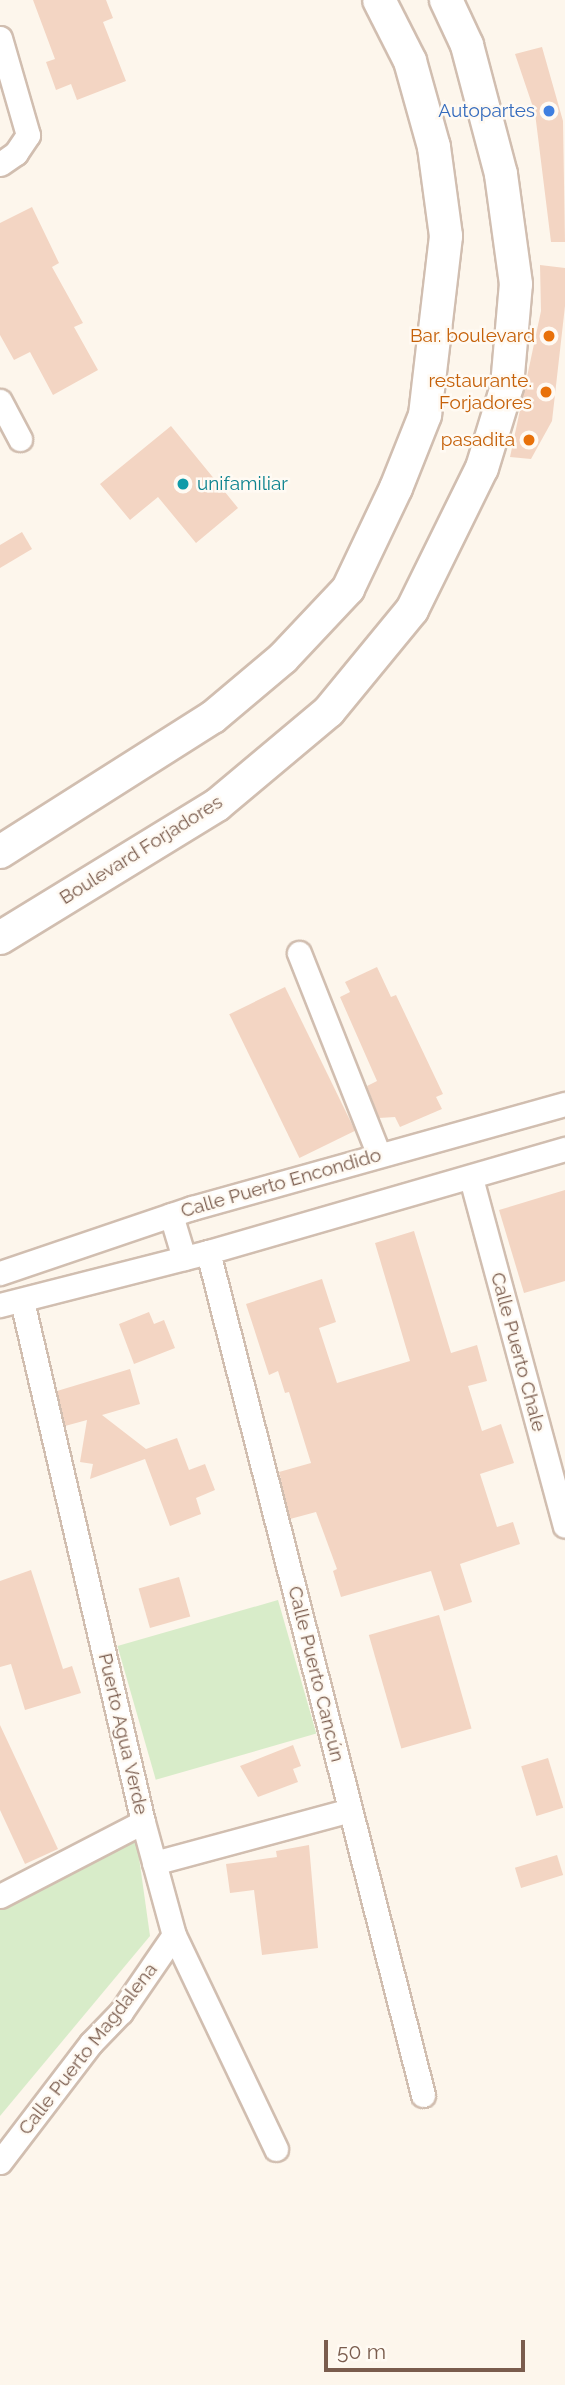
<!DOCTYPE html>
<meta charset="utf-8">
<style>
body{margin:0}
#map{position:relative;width:565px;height:2385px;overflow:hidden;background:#fdf6ec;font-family:Raleway,sans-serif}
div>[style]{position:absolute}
.green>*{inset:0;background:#d8ecc9;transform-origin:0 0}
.building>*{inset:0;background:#f3d5c3;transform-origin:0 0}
.roads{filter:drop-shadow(2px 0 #d1beb0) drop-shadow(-2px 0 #d1beb0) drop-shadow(0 2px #d1beb0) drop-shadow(0 -2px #d1beb0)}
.street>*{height:23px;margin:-11.5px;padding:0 11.5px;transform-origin:11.5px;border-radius:11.5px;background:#fff}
.secondary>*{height:32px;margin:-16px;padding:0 16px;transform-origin:16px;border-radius:16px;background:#fff}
.dots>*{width:19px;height:19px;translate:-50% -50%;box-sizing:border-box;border:4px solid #fffaf3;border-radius:50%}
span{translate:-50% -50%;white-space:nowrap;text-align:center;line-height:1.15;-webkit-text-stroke:5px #fffaf3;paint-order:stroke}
.shop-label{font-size:19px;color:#366cbe}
.right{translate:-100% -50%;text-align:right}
.food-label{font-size:19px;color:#c56008}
.culture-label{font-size:19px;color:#0d838f}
.left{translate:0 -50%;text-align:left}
.street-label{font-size:19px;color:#7a5c4d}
.scale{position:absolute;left:324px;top:2340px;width:201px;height:32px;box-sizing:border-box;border:4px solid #7a5c4d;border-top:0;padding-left:9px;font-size:21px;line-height:24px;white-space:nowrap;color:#7a5c4d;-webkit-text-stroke:5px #fffaf3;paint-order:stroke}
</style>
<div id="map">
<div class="green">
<div style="left:278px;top:1600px;width:139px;height:167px;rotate:74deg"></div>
<div style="clip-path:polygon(136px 1836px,150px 1936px,0 2116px,0 1906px)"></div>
</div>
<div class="building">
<div style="clip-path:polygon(33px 0,106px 0,113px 18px,103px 22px,126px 81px,77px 100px,71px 84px,56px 90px,46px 62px,55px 59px)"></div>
<div style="clip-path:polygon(542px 47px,563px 121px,565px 242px,551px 242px,535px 113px,515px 54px)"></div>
<div style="clip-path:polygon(32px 207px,59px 263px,52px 267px,83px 323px,74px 327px,98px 370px,53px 395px,30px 352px,14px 360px,0 335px,0 223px)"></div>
<div style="clip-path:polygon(540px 265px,565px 268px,565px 306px,552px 421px,531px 459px,510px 457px,541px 311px)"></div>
<div style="clip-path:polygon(171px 426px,238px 508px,196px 543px,158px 497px,130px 520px,100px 484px)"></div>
<div style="clip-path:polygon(22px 532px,32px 549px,0 568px,0 545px)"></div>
<div style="clip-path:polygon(377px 967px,391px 997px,396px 995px,443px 1094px,436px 1097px,442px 1109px,400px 1127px,395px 1117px,379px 1118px,367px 1086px,377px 1081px,340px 997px,350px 992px,345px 982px)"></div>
<div style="left:285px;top:987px;width:160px;height:62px;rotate:64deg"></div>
<div style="clip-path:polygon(565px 1190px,565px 1281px,524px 1293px,499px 1210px)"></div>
<div style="clip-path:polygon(414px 1231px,451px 1353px,477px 1345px,487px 1381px,468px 1386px,482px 1431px,501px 1424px,514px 1463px,480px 1474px,497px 1527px,513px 1522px,520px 1544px,460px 1564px,472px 1602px,444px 1611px,431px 1571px,341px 1597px,333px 1571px,337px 1569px,316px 1512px,290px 1519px,279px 1472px,311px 1463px,289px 1392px,285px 1393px,278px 1371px,269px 1375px,246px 1304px,322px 1279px,336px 1322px,319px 1328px,337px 1383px,410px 1361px,375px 1243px)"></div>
<div style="clip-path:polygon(149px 1312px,154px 1324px,164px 1320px,175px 1348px,134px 1364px,119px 1324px)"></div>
<div style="clip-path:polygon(130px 1369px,140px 1404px,102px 1415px,146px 1449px,177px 1438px,189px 1470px,205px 1464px,215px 1490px,196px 1498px,201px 1514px,170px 1526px,145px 1459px,90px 1479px,93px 1464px,80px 1462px,87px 1420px,65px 1426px,57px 1391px)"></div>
<div style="clip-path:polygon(31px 1570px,63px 1669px,72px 1666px,81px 1693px,25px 1710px,11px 1664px,0 1667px,0 1581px)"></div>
<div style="left:179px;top:1577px;width:41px;height:42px;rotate:74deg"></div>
<div style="left:439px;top:1615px;width:118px;height:73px;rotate:74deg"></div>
<div style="clip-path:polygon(0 1725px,58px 1849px,25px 1864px,0 1810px)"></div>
<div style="clip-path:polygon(293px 1745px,301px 1766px,293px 1769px,298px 1782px,258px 1797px,240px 1766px)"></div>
<div style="left:548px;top:1758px;width:52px;height:28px;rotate:73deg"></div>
<div style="clip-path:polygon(309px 1845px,318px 1948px,262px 1955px,254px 1890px,230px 1893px,226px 1864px,277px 1857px,276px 1851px)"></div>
<div style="left:557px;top:1855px;width:21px;height:44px;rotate:73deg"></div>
</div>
<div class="roads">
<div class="street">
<div style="left:0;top:38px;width:101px;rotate:73.9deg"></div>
<div style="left:28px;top:135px;width:22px;rotate:124deg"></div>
<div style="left:16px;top:153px;width:19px;rotate:145deg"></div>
<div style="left:0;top:401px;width:43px;rotate:62.2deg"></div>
<div style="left:299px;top:953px;width:217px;rotate:68.4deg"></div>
<div style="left:471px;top:1178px;width:360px;rotate:74.9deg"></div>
<div style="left:171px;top:1215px;width:45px;rotate:73.2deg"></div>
<div style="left:208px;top:1252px;width:870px;rotate:75.69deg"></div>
<div style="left:0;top:1273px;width:203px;rotate:-18.7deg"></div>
<div style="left:192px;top:1208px;width:387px;rotate:-15.6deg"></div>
<div style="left:22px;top:1301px;width:535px;rotate:76.93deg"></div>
<div style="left:143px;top:1822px;width:117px;rotate:74.7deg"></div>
<div style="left:174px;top:1935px;width:237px;rotate:64.5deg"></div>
<div style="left:0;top:1305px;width:215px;rotate:-14.3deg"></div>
<div style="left:208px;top:1252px;width:372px;rotate:-16.1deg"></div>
<div style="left:154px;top:1863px;width:203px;rotate:-15.1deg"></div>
<div style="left:0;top:1896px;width:161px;rotate:-27.4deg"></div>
<div style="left:0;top:2162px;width:150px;rotate:-52.6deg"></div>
<div style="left:91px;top:2043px;width:43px;rotate:-45.9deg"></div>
<div style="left:121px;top:2012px;width:93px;rotate:-55.5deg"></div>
</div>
<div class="secondary">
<div style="left:0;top:852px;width:252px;rotate:-32.4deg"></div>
<div style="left:213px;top:717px;width:92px;rotate:-40.1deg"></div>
<div style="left:283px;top:658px;width:95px;rotate:-46.7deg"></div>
<div style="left:348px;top:589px;width:112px;rotate:-64.6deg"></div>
<div style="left:396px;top:488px;width:79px;rotate:-68.3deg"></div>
<div style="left:425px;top:415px;width:180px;rotate:-83.3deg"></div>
<div style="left:446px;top:236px;width:90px;rotate:-97.7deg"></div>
<div style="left:434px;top:147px;width:89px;rotate:-105.6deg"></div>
<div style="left:410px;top:61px;width:68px;rotate:-116.9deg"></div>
<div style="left:0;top:938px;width:255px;rotate:-31.5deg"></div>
<div style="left:217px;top:805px;width:146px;rotate:-40deg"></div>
<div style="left:329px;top:711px;width:131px;rotate:-50.6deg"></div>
<div style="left:412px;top:610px;width:158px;rotate:-63.8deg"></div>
<div style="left:482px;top:468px;width:86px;rotate:-73deg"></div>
<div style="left:507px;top:386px;width:102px;rotate:-85deg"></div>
<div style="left:516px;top:284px;width:111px;rotate:-97.8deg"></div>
<div style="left:501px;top:174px;width:133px;rotate:-104.8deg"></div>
<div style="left:467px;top:45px;width:50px;rotate:-115deg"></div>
</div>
</div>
<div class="dots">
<div style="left:549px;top:111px;background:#3f7fe0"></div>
<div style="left:549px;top:336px;background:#e8710a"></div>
<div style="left:546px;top:392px;background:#e8710a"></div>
<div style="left:529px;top:440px;background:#e8710a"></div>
<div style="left:183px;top:484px;background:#0f9aa8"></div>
</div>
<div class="shop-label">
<span class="right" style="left:535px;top:111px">Autopartes</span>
</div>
<div class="food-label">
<span class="right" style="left:535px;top:336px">Bar. boulevard</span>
<span class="right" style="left:532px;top:392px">restaurante.<br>Forjadores</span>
<span class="right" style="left:515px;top:440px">pasadita</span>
</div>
<div class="culture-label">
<span class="left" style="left:197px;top:484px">unifamiliar</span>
</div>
<div class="street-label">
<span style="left:141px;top:850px;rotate:-32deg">Boulevard Forjadores</span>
<span style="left:281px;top:1183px;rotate:-16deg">Calle Puerto Encondido</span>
<span style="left:518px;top:1352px;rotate:75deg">Calle Puerto Chale</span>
<span style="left:316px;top:1674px;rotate:76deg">Calle Puerto Cancún</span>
<span style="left:123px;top:1734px;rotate:77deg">Puerto Agua Verde</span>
<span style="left:88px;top:2049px;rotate:-52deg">Calle Puerto Magdalena</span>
</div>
<div class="scale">50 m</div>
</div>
